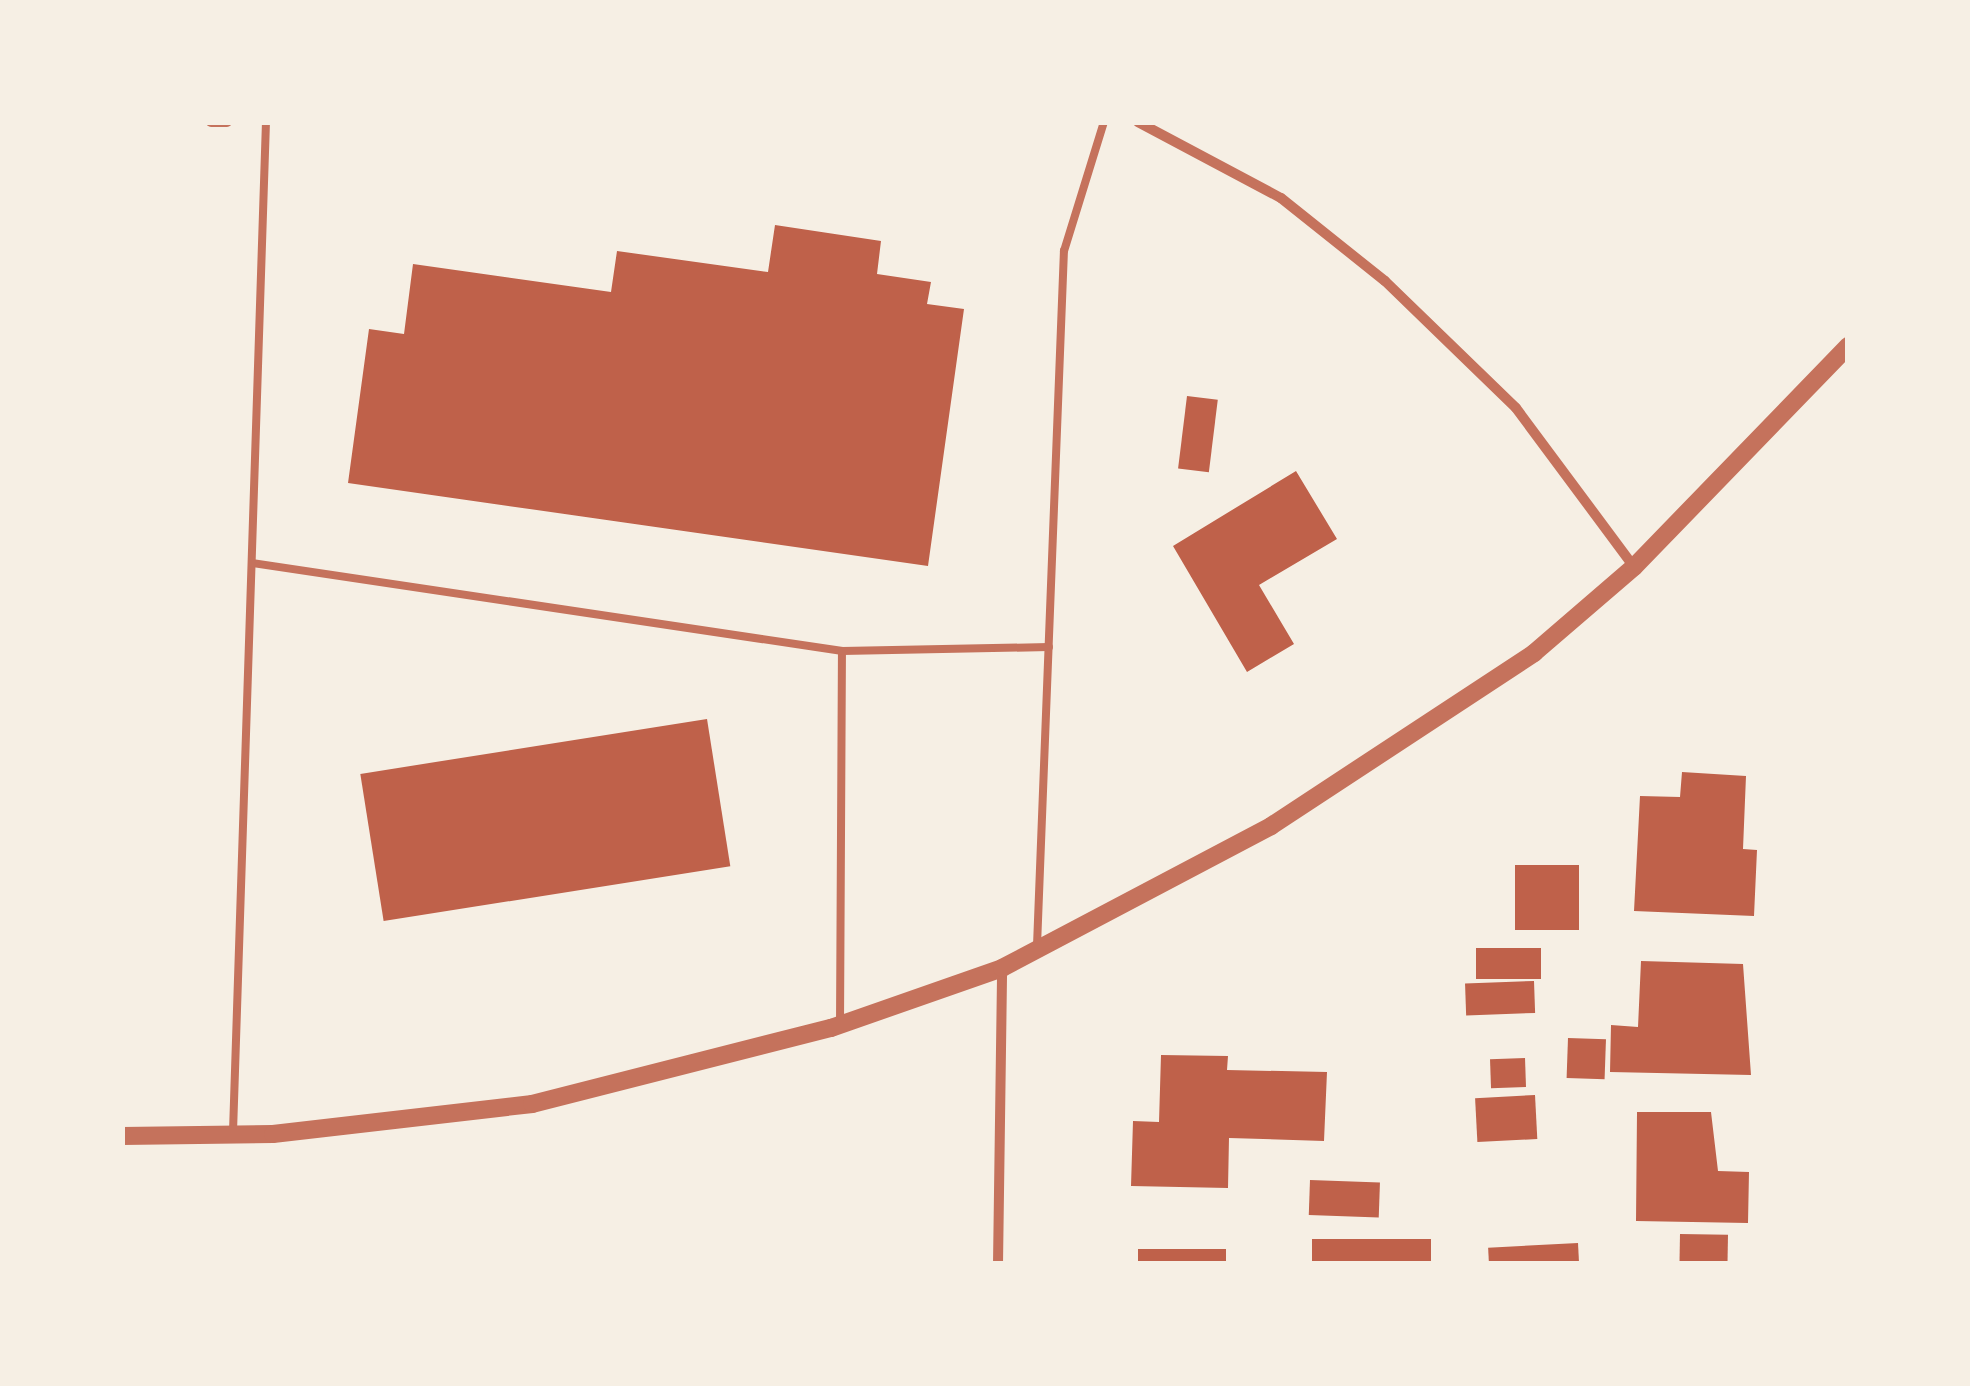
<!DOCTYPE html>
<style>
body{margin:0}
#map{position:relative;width:1970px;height:1386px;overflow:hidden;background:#f6efe4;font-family:"Nunito Sans",sans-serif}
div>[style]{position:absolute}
.building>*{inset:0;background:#bf614a;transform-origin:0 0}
.service>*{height:8px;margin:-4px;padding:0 4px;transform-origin:4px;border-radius:4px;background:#c5725c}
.minor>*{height:10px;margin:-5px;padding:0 5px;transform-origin:5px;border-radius:5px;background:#c5725c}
.tertiary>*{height:18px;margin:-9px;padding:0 9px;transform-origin:9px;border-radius:9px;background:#c5725c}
span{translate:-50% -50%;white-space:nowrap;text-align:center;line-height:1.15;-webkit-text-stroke:10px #f6efe4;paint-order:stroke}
.frame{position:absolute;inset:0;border:125px solid #f6efe4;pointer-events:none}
</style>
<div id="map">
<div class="building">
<div style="clip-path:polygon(775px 225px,881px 241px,877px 274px,931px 282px,927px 304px,964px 309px,928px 566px,348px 483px,369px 329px,404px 334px,413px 264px,611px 292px,617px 251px,768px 272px)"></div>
<div style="left:1187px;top:396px;width:31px;height:73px;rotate:7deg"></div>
<div style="clip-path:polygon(1296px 471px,1337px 539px,1259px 585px,1294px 644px,1247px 672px,1173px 546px)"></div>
<div style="left:707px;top:719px;width:149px;height:351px;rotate:81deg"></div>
<div style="clip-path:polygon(1682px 772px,1746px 776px,1743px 849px,1757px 850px,1754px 916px,1634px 911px,1640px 796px,1680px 797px)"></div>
<div style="left:1515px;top:865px;width:64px;height:65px"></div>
<div style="left:1476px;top:948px;width:65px;height:31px"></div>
<div style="clip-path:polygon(1641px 961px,1743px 964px,1751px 1075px,1610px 1072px,1611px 1025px,1638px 1027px)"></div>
<div style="left:1534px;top:981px;width:32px;height:69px;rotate:88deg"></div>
<div style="left:1568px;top:1038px;width:38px;height:40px;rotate:2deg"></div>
<div style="clip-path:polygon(1161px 1055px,1228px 1056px,1227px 1070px,1327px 1072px,1324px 1141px,1229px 1138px,1228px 1188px,1131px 1186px,1133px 1121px,1159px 1122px)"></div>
<div style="left:1525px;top:1058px;width:29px;height:35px;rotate:88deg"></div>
<div style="left:1535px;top:1095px;width:44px;height:60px;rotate:87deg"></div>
<div style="clip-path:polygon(1637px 1112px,1711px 1112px,1718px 1171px,1749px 1172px,1748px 1223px,1636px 1221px)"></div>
<div style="left:1310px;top:1180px;width:70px;height:35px;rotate:2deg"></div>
<div style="left:1680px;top:1234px;width:48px;height:30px;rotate:1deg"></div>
<div style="left:1312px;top:1239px;width:119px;height:25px"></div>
<div style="left:1578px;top:1243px;width:21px;height:90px;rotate:87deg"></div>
<div style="left:1138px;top:1249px;width:88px;height:15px"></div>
</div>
<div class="service">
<div style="left:252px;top:563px;width:597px;rotate:8.48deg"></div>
<div style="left:1037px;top:946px;width:696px;rotate:-87.78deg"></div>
<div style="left:1064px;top:251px;width:135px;rotate:-72.8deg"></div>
<div style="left:840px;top:1025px;width:374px;rotate:-89.7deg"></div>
<div style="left:842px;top:651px;width:207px;rotate:-1.1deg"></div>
<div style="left:233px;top:1132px;width:1011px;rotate:-88.13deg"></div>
</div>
<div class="minor">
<div style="left:211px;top:122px;width:16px"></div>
<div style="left:1138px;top:122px;width:162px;rotate:28deg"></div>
<div style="left:1281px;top:198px;width:133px;rotate:38.6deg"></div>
<div style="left:1385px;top:281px;width:182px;rotate:44.1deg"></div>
<div style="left:1516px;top:408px;width:198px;rotate:53.4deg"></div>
<div style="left:998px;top:1264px;width:296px;rotate:-89.2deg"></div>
</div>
<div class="tertiary">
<div style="left:122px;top:1136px;width:151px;rotate:-0.8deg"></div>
<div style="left:273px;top:1134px;width:261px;rotate:-6.6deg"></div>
<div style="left:532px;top:1104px;width:309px;rotate:-14.3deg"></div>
<div style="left:831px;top:1028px;width:181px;rotate:-19.3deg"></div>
<div style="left:1002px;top:968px;width:304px;rotate:-27.8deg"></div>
<div style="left:1271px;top:826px;width:315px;rotate:-33.3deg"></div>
<div style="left:1534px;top:653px;width:132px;rotate:-40.7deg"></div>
<div style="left:1634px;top:567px;width:308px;rotate:-45.9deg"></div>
</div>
<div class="frame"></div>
</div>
